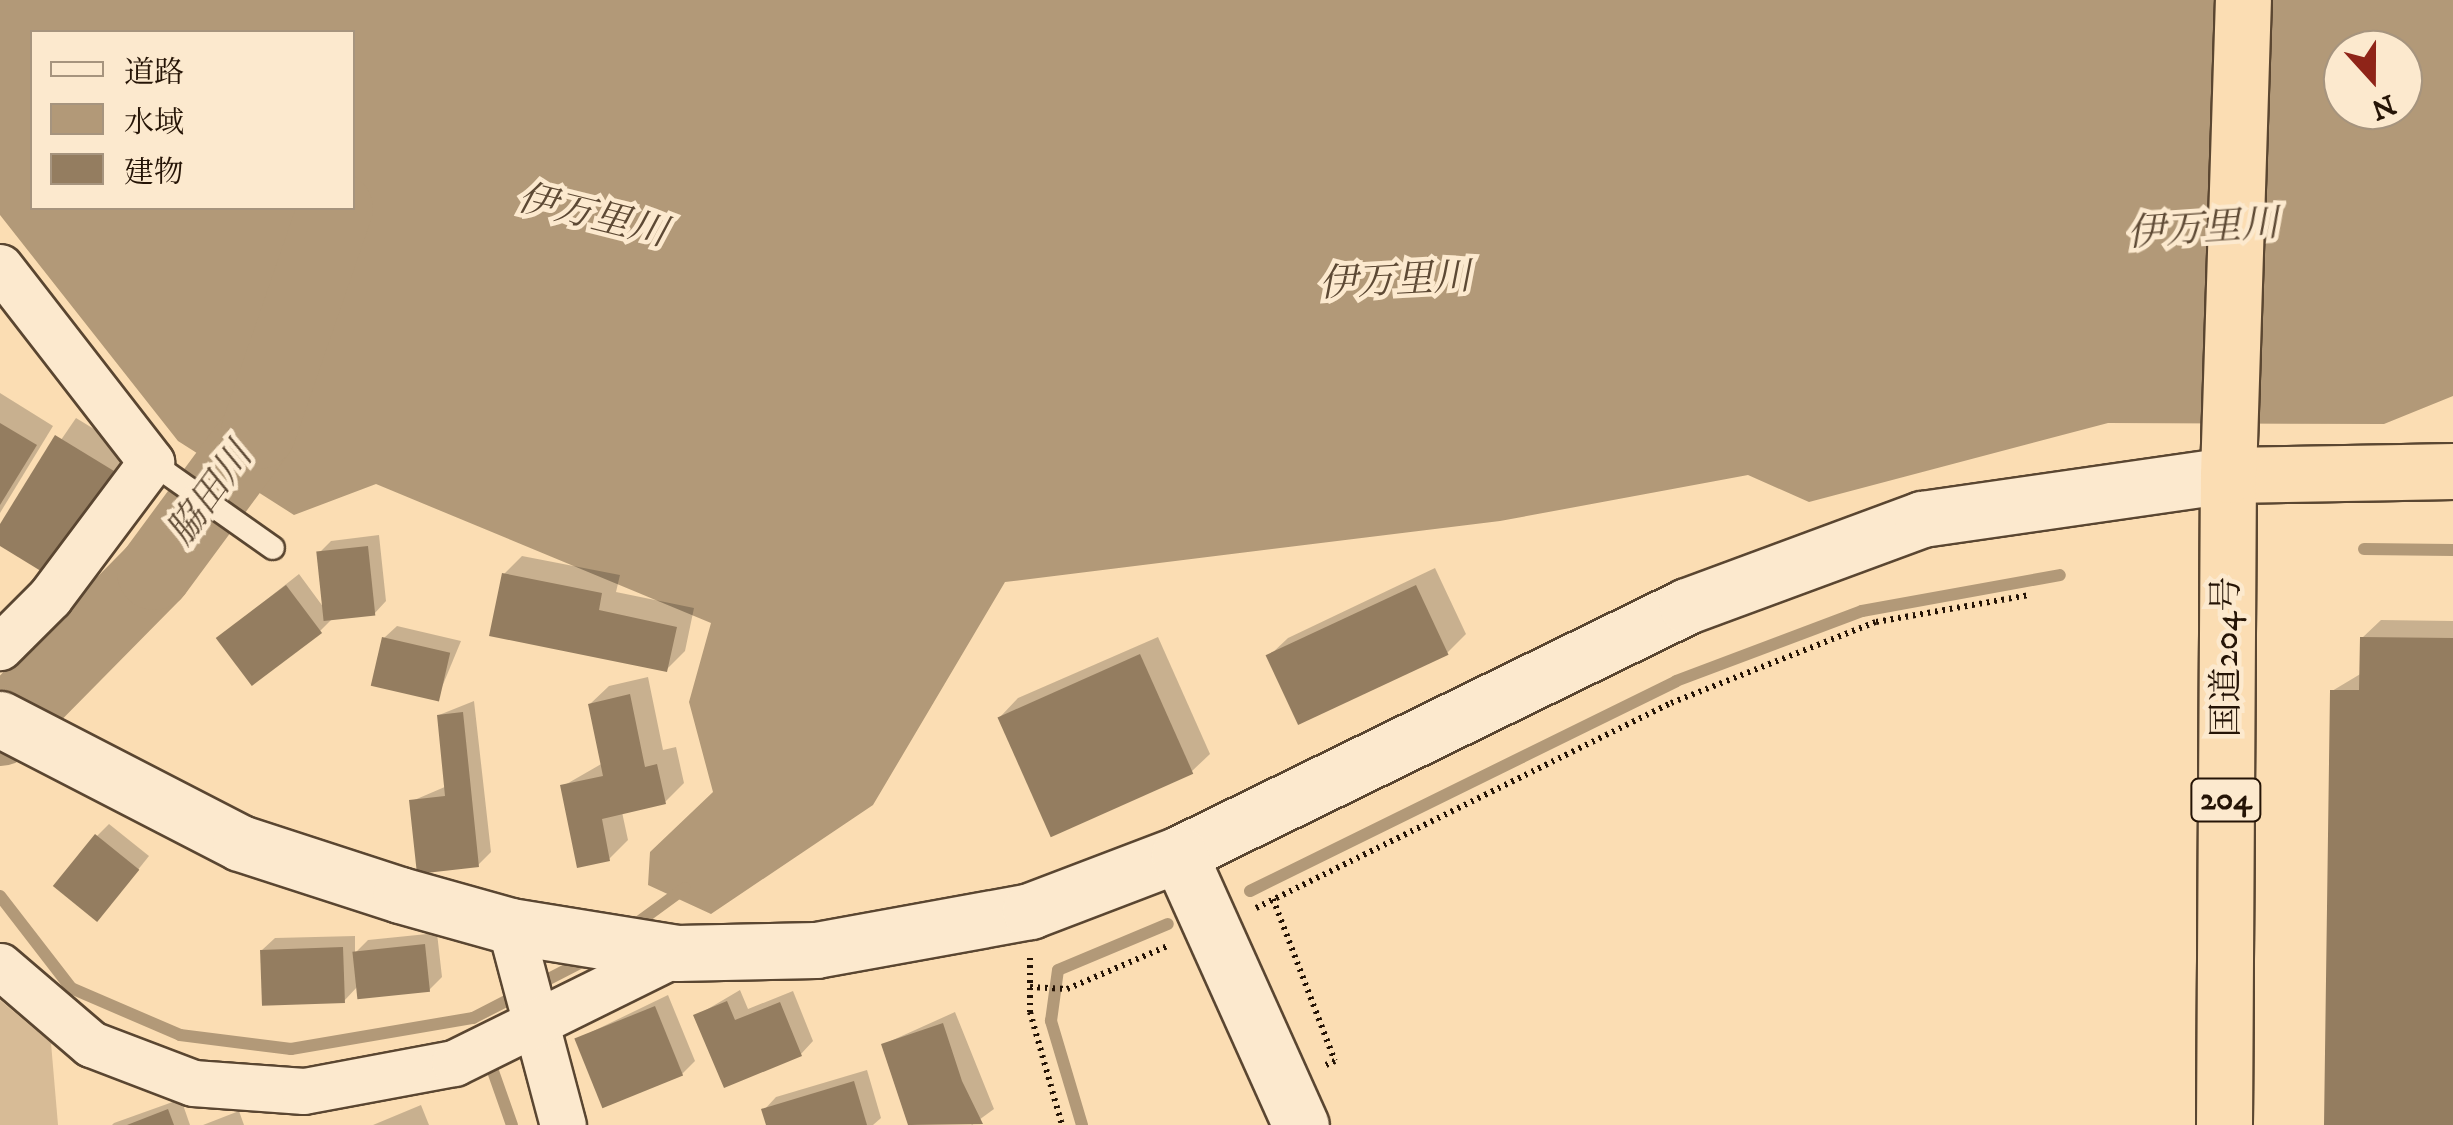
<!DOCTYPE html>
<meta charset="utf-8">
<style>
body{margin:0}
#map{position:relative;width:2453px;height:1125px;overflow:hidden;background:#fbddb3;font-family:"IM FELL DW Pica","Noto Serif JP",serif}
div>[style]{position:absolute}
.green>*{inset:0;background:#d7bb96}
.water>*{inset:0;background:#b29978}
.shadow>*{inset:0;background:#0003}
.stream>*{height:12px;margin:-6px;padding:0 6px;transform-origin:6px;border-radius:6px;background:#b29978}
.river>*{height:75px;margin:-37.5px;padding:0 37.5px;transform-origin:37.5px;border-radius:37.5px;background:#b29978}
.building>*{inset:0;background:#947d60;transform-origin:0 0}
.path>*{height:6px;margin-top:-3px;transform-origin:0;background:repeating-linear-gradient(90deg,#251406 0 2.5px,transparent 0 7.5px)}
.roads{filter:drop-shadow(2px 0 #5a4631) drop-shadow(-2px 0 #5a4631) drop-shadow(0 2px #5a4631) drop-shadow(0 -2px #5a4631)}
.service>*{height:22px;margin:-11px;padding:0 11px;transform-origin:11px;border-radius:11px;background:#fce9ce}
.minor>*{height:45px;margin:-22.5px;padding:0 22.5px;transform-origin:22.5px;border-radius:22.5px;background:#fce9ce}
.tertiary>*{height:55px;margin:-27.5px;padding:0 27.5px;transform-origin:27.5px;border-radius:27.5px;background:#fce9ce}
.trunk>*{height:55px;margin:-27.5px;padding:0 27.5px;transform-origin:27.5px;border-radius:27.5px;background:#fbddb3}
span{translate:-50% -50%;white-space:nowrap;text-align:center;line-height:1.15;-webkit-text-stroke:9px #fce9ce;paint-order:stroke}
.shield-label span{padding:2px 8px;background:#fce9ce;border:2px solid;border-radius:8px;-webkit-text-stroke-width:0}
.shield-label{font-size:32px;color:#251406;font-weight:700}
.street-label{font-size:35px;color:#251406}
.water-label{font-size:38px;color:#5d4934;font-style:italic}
.legend{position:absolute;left:30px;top:30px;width:325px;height:180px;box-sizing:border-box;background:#fce9ce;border:2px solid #a6947e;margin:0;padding:12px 18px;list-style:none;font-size:30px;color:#251406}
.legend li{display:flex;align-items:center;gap:20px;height:50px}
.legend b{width:50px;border:2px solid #a6947e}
.north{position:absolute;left:2323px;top:30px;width:100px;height:100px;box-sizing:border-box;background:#fce9ce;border:2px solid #a6947e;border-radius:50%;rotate:159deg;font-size:28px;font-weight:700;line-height:40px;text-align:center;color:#251406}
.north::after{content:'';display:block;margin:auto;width:35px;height:45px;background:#8f2418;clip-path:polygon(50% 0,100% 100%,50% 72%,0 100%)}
</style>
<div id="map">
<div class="green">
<div style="clip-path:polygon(0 1000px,51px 1043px,58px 1125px,0 1125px)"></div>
</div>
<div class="water">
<div style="clip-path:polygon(evenodd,0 0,2453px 0,2453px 396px,2384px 424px,2108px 423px,1809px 502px,1748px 475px,1500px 521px,1005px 582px,873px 805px,711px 914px,648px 885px,650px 852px,713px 792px,689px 702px,711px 623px,376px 484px,294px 515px,178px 441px,0 215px,0 0,32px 32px,352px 32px,352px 208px,32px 208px,32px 32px,0 0,2343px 50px,2403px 50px,2403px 110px,2343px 110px,2343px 50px)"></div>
</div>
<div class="shadow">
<div style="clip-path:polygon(0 393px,53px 426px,0 513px)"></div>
<div style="clip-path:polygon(76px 418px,130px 451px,48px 572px,0 543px,0 529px)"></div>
<div style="clip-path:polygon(379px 535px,386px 601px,374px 614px,332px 619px,320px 631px,218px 638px,299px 574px,324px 608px,319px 553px,331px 541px)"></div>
<div style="clip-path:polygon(522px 556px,620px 575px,616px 592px,694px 608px,685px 651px,666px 670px,504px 574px)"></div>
<div style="clip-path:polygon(1435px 568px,1466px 634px,1447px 653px,1269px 656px,1288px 638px)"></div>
<div style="clip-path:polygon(2381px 620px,2453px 621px,2453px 1125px,2326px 1125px,2332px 691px,2362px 673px,2362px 638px)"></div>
<div style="clip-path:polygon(397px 626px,461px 641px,437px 699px,384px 638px)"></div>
<div style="clip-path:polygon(1158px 637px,1210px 754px,1191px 772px,1000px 717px,1018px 698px)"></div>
<div style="clip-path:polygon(648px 677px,663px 750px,676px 747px,684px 783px,665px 802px,622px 812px,628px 840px,609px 859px,563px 786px,603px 763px,590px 704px,609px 686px)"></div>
<div style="clip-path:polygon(474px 701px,491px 852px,478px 865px,412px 801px,447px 786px,439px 715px)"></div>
<div style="clip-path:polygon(109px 824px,149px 856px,109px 906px,97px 836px)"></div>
<div style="clip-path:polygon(437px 933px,442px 977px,429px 990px,358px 986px,344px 1001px,262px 950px,275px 938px,355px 936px,355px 953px,368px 940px)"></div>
<div style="clip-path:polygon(740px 990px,748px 1009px,793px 991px,813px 1041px,801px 1054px,696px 1016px)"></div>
<div style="clip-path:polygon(668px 995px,695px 1061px,682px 1074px,577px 1039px)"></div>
<div style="clip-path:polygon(955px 1012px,994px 1109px,972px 1125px,964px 1115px,911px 1125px,884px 1044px)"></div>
<div style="clip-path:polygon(867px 1070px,881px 1118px,873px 1125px,768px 1125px,764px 1110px,776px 1097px)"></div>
<div style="clip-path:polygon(181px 1099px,190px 1125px,112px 1125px,114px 1123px)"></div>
<div style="clip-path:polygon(421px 1105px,429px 1125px,373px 1125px)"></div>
<div style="clip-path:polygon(239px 1111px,244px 1125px,203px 1125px)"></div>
</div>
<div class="stream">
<div style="left:2364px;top:549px;width:89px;rotate:0.6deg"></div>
<div style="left:1250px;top:891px;width:475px;rotate:-26.2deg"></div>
<div style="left:1676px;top:681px;width:199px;rotate:-20.6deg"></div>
<div style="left:1862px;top:611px;width:201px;rotate:-10.3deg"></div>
<div style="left:0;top:896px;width:116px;rotate:52.3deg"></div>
<div style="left:71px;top:988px;width:119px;rotate:23.3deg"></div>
<div style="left:180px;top:1035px;width:112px;rotate:7.2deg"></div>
<div style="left:291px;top:1049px;width:185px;rotate:-9.7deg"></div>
<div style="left:473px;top:1018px;width:135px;rotate:-27.3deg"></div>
<div style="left:629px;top:929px;width:69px;rotate:-36.2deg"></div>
<div style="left:488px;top:1057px;width:72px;rotate:70.6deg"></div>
<div style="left:1082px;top:1125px;width:109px;rotate:-106.6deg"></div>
<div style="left:1051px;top:1021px;width:51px;rotate:-82.2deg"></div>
<div style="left:1058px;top:970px;width:119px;rotate:-22.7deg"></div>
</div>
<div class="river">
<div style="left:0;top:728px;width:219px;rotate:-45.4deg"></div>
<div style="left:154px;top:572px;width:175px;rotate:-53.6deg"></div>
<div style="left:258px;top:431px;width:236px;rotate:-71deg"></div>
</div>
<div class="building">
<div style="clip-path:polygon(0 423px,37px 445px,0 505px)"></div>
<div style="clip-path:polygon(55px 435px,114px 471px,49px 576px,0 546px,0 524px)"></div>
<div style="left:368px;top:546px;width:70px;height:52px;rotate:84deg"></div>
<div style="clip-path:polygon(502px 573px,602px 593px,599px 610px,677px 627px,667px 672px,489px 636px)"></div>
<div style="left:286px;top:585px;width:60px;height:88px;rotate:53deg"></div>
<div style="left:1416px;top:585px;width:77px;height:166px;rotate:65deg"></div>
<div style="left:382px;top:637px;width:70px;height:50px;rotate:13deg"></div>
<div style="clip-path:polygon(2360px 637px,2453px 638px,2453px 1125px,2324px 1125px,2330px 690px,2359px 690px)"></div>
<div style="left:1140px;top:654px;width:131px;height:156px;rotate:66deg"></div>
<div style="clip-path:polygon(630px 694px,645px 767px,657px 764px,666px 804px,602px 819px,610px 861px,577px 868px,560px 785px,603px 776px,588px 704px)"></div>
<div style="clip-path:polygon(463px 712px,479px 867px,417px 874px,409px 800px,445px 796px,437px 715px)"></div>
<div style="left:95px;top:834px;width:57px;height:67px;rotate:39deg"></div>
<div style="left:425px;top:944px;width:48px;height:73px;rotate:84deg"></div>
<div style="left:343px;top:947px;width:56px;height:83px;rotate:88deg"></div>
<div style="clip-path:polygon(727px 1001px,735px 1020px,780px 1002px,802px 1056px,724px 1088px,693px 1015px)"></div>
<div style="left:655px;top:1006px;width:75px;height:87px;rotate:68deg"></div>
<div style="clip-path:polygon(943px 1023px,962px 1081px,983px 1124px,908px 1125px,881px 1044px)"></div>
<div style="clip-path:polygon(854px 1081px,867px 1125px,766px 1125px,761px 1109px)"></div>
<div style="clip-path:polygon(168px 1109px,174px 1125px,127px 1125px)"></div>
</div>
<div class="path">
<div style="left:1273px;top:899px;width:173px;rotate:69.1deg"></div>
<div style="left:1335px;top:1061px;width:10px;rotate:156deg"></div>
<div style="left:1256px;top:908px;width:463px;rotate:-26.3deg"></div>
<div style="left:1671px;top:703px;width:220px;rotate:-21.6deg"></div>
<div style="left:1876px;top:622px;width:155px;rotate:-10deg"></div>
<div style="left:1030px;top:958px;width:54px;rotate:90deg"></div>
<div style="left:1030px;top:1012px;width:117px;rotate:74.2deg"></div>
<div style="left:1030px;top:987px;width:37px;rotate:3deg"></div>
<div style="left:1067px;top:989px;width:110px;rotate:-23.1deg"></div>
</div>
<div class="roads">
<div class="service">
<div style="left:151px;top:462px;width:149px;rotate:35.2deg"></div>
</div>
<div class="minor">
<div style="left:0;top:267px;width:247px;rotate:52.2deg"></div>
<div style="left:151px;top:462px;width:169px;rotate:126.8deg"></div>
<div style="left:50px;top:597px;width:71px;rotate:135deg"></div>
<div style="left:510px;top:926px;width:206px;rotate:75.1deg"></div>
<div style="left:0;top:966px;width:120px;rotate:40.6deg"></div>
<div style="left:91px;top:1044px;width:109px;rotate:20.9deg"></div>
<div style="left:193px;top:1083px;width:111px;rotate:4.1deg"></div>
<div style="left:304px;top:1091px;width:153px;rotate:-10.6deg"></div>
<div style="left:454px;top:1063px;width:249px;rotate:-26.3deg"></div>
</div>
<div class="tertiary">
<div style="left:0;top:719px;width:270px;rotate:27.3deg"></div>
<div style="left:240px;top:843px;width:168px;rotate:18deg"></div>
<div style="left:400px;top:895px;width:114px;rotate:15.7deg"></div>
<div style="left:510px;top:926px;width:169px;rotate:9.2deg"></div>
<div style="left:677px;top:953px;width:139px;rotate:-1.2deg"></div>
<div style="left:816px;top:950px;width:218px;rotate:-10.3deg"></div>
<div style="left:1030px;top:911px;width:160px;rotate:-20.9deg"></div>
<div style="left:1179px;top:854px;width:565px;rotate:-26.02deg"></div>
<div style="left:1687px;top:606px;width:251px;rotate:-20.3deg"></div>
<div style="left:1922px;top:519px;width:309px;rotate:-8.2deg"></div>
<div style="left:1179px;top:854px;width:297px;rotate:65.8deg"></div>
</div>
<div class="trunk">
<div style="left:2228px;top:475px;width:225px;rotate:-1deg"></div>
<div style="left:2224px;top:1125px;width:650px;rotate:-89.65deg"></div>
<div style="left:2228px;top:475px;width:475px;rotate:-88.2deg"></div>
</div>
</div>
<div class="shield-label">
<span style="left:2226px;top:800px">204</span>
</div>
<div class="street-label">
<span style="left:2227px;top:657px;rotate:-90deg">国道204号</span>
</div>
<div class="water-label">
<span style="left:592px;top:217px;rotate:14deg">伊万里川</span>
<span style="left:2203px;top:230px;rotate:-4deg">伊万里川</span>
<span style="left:1395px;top:282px;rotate:-3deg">伊万里川</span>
<span style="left:211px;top:495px;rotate:-54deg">脇田川</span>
</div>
<ul class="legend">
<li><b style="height:12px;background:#fce9ce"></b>道路</li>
<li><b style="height:28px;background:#b29978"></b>水域</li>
<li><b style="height:28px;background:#947d60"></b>建物</li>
</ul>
<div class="north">N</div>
</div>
